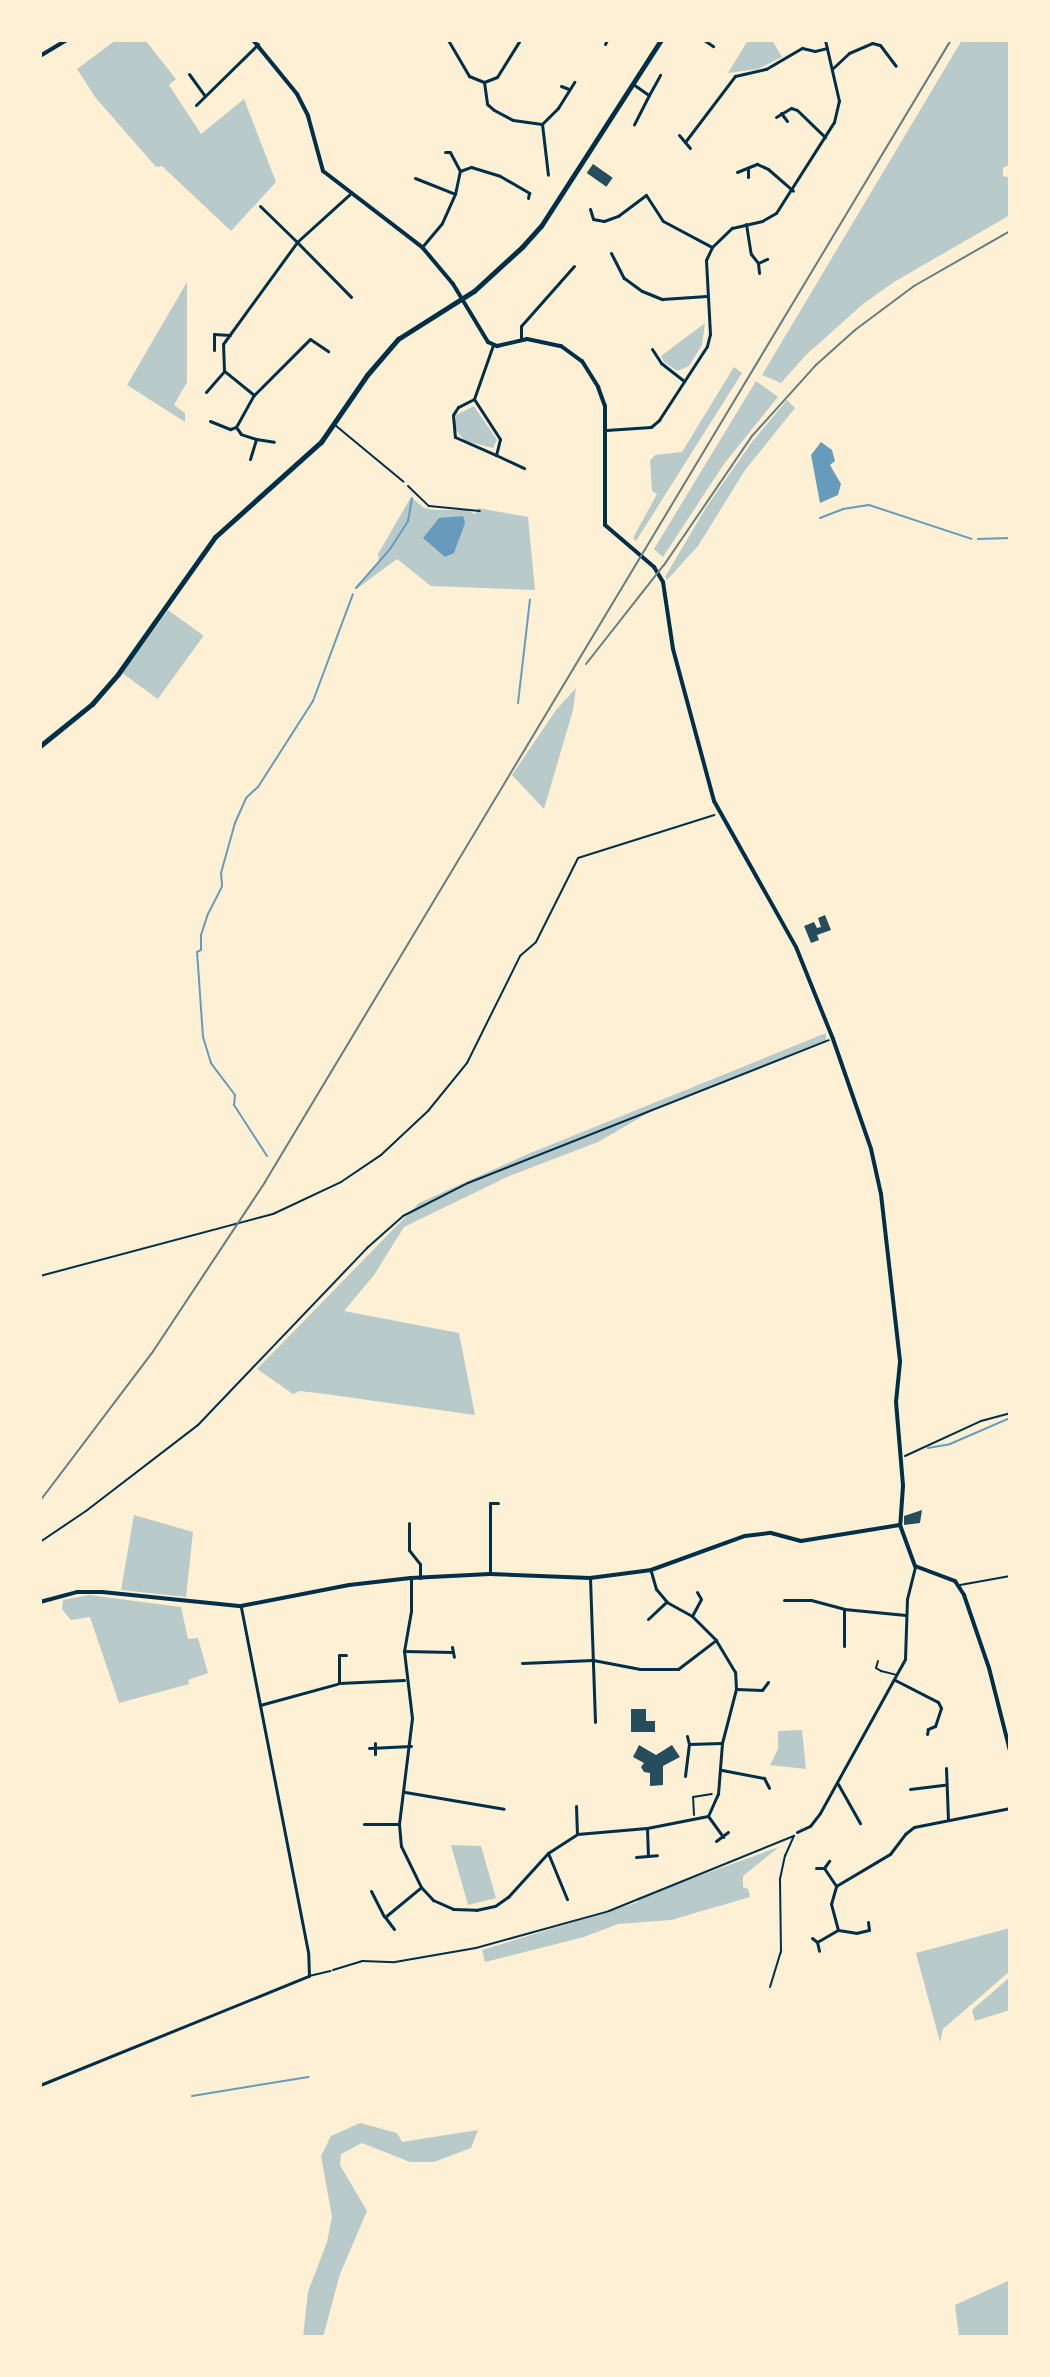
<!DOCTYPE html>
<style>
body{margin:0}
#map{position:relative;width:1050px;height:2377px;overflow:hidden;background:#fdf0d5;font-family:"DM Sans",sans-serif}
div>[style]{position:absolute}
.green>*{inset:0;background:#b9caca;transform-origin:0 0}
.water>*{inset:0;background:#669bbc}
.stream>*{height:2px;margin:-1px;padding:0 1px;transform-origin:1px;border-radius:1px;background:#669bbc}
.building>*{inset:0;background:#264d5e;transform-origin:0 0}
.path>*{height:2px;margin:-1px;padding:0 1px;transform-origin:1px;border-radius:1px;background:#003049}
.service>*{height:2px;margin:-1px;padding:0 1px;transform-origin:1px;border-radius:1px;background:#003049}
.minor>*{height:3px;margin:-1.5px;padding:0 1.5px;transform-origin:1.5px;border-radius:1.5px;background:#003049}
.tertiary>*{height:4px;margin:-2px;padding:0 2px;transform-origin:2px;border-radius:2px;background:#003049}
.primary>*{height:5px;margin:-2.5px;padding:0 2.5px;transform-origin:2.5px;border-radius:2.5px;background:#003049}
.rail>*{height:2px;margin:-1px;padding:0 1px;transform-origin:1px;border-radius:1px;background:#657d81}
span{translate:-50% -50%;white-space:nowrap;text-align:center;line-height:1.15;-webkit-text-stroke:6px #fdf0d5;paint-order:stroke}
.frame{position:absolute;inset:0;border:42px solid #fdf0d5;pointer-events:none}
</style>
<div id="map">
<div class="green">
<div style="clip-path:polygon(116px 40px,145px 40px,176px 79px,169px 85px,201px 134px,244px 99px,276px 182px,231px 231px,162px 166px,156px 167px,95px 97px,77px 69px)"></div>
<div style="clip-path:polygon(748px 40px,772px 40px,782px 57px,758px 69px,728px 73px)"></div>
<div style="clip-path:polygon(962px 40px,1005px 40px,1010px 44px,1010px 164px,1003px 168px,1003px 176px,1010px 178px,1010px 215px,894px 282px,863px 304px,806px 355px,781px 383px,762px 375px)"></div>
<div style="clip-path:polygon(187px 282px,187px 382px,174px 405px,185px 413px,185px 422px,127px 385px)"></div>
<div style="clip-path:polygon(705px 323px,702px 345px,689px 366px,677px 371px,664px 362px,661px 356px)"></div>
<div style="clip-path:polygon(734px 367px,742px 373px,636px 541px,633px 538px,657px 494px,652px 491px,650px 461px,655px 455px,682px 452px)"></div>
<div style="clip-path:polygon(756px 381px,778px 397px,724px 464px,663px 557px,654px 549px)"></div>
<div style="clip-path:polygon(787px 400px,795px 408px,745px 470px,698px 546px,667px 580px,665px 577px,707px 506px,752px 442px)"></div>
<div style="clip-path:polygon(474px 406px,497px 440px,493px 448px,465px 441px,455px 429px,456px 415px)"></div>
<div style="clip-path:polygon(411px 497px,424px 508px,434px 510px,467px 510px,475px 514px,478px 508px,528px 517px,535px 590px,431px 586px,397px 559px,355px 590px,379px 561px,378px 554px)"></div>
<div style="left:168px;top:610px;width:44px;height:78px;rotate:36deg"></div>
<div style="clip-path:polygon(576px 688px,573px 710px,544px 809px,512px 775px,556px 710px)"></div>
<div style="clip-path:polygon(826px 1033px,826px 1041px,653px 1110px,598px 1142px,507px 1177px,404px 1227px,374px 1275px,344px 1311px,459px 1333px,475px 1415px,325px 1394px,300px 1391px,293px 1394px,257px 1369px,419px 1203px,528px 1154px)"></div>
<div style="clip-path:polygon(134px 1515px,193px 1532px,186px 1597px,121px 1590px)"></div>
<div style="clip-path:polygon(89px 1595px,181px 1607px,188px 1639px,198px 1638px,208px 1673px,188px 1680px,189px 1684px,119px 1703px,90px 1617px,71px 1620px,62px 1609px,63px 1600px)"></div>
<div style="clip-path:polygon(802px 1730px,806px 1769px,770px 1765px,778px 1749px,778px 1731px)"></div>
<div style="clip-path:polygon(451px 1845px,481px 1846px,496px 1898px,468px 1905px)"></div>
<div style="clip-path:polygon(779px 1847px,743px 1876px,743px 1887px,748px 1889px,750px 1897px,671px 1920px,618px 1924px,584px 1937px,485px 1962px,482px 1950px,617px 1909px,638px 1902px,637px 1898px)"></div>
<div style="clip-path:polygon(1010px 1928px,1010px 1971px,943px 2029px,940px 2042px,916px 1953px)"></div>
<div style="clip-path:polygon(1010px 1977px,1010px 2010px,975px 2021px,972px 2010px)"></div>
<div style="clip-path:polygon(360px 2123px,397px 2133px,402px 2142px,478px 2130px,471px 2148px,434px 2162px,410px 2162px,362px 2143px,341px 2154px,340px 2165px,367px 2211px,340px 2274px,323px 2337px,303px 2337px,308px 2292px,327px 2242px,332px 2217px,321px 2156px,331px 2136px)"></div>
<div style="clip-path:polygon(1010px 2280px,1010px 2337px,959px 2337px,955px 2305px)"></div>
</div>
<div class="water">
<div style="clip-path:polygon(821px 442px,832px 450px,835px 461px,830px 465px,841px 484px,838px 495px,820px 503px,811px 455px)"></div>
<div style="clip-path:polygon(463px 516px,465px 523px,454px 553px,445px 557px,423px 538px,439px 518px)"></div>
</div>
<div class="stream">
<div style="left:820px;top:518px;width:25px;rotate:-21deg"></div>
<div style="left:843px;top:509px;width:26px;rotate:-9deg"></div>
<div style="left:869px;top:505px;width:108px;rotate:18.3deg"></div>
<div style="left:978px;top:539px;width:32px;rotate:-2deg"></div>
<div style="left:356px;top:588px;width:52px;rotate:-48.9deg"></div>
<div style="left:390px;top:549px;width:33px;rotate:-57deg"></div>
<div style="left:408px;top:521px;width:23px;rotate:-80deg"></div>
<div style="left:518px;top:703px;width:104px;rotate:-83.4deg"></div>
<div style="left:267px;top:1156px;width:61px;rotate:-122.9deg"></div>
<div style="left:234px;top:1105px;width:10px;rotate:-84deg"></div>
<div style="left:235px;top:1095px;width:40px;rotate:-127deg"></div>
<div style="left:211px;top:1063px;width:27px;rotate:-107deg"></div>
<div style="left:203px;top:1037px;width:85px;rotate:-94deg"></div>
<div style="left:197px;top:952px;width:4px;rotate:-27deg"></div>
<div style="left:201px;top:950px;width:15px;rotate:-90deg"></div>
<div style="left:201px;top:935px;width:22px;rotate:-72deg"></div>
<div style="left:208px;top:914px;width:31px;rotate:-63deg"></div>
<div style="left:222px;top:886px;width:13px;rotate:-94deg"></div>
<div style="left:221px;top:873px;width:52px;rotate:-74.4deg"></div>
<div style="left:235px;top:823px;width:27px;rotate:-66deg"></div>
<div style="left:246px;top:798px;width:16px;rotate:-43deg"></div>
<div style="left:258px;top:787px;width:102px;rotate:-57.4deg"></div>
<div style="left:313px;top:701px;width:114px;rotate:-69.5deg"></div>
<div style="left:928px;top:1448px;width:22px;rotate:-10deg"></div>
<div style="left:950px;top:1444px;width:65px;rotate:-23.4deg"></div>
<div style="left:192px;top:2096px;width:118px;rotate:-9.3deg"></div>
</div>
<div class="building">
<div style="left:593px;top:164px;width:24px;height:11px;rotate:35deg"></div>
<div style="clip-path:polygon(825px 915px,831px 930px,817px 935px,819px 940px,811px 943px,804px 926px,814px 922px,817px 928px,821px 927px,818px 918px)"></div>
<div style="clip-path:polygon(922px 1510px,920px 1523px,904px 1525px,904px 1516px)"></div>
<div style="clip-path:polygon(631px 1709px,646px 1709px,646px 1721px,655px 1721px,655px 1732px,631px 1732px)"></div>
<div style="clip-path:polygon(639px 1745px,656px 1755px,672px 1745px,680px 1757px,663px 1766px,663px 1785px,650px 1786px,650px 1773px,644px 1772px,641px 1767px,644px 1763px,633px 1757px)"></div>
</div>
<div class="path">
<div style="left:408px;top:486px;width:29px;rotate:44deg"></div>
<div style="left:429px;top:506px;width:51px;rotate:5.6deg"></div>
<div style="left:40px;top:1276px;width:241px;rotate:-14.9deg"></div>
<div style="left:273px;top:1214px;width:75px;rotate:-25.2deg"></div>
<div style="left:341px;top:1182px;width:48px;rotate:-34deg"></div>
<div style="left:381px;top:1155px;width:64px;rotate:-43.1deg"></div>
<div style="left:428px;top:1111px;width:62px;rotate:-50.9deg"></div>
<div style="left:467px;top:1063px;width:119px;rotate:-63.6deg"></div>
<div style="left:520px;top:956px;width:21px;rotate:-41deg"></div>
<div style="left:536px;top:942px;width:94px;rotate:-63.4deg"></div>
<div style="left:578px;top:858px;width:143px;rotate:-17.5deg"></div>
<div style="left:905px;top:1456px;width:84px;rotate:-24.7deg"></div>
<div style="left:981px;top:1421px;width:30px;rotate:-15deg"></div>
<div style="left:40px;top:1542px;width:55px;rotate:-34deg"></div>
<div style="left:86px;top:1511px;width:141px;rotate:-37.5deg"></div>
<div style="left:198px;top:1425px;width:245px;rotate:-46.3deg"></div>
<div style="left:367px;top:1248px;width:48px;rotate:-41.6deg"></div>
<div style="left:403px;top:1216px;width:73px;rotate:-26.9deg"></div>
<div style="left:468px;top:1183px;width:388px;rotate:-21.6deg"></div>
<div style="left:694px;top:1815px;width:18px;rotate:-93deg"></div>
<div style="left:693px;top:1797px;width:19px;rotate:-9deg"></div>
<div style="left:333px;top:1970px;width:30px;rotate:-17deg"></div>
<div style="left:362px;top:1961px;width:33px;rotate:2deg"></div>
<div style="left:395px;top:1962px;width:82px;rotate:-9.8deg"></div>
<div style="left:476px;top:1948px;width:138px;rotate:-15.5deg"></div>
<div style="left:609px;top:1911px;width:200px;rotate:-22.1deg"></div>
<div style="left:770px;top:1987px;width:37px;rotate:-73deg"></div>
<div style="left:781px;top:1952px;width:73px;rotate:-90.8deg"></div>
<div style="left:780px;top:1879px;width:24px;rotate:-78deg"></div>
<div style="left:785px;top:1856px;width:22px;rotate:-66deg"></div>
</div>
<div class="service">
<div style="left:335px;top:425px;width:89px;rotate:39.6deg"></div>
<div style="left:960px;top:1585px;width:51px;rotate:-10.2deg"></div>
<div style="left:878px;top:1661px;width:7px;rotate:106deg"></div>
<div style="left:876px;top:1668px;width:6px;rotate:31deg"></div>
<div style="left:881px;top:1671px;width:16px;rotate:14deg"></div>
<div style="left:309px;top:1976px;width:22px;rotate:-13deg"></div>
</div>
<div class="minor">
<div style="left:448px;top:40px;width:42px;rotate:59.7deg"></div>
<div style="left:469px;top:76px;width:16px;rotate:22deg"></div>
<div style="left:484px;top:82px;width:14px;rotate:-21deg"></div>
<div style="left:497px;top:77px;width:44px;rotate:-58.1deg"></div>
<div style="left:704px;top:40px;width:11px;rotate:34deg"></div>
<div style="left:605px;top:44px;width:4px;rotate:-63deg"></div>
<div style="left:833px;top:68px;width:22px;rotate:-43deg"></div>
<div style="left:849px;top:53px;width:25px;rotate:-23deg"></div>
<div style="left:872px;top:43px;width:8px;rotate:14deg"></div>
<div style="left:880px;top:45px;width:26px;rotate:53deg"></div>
<div style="left:189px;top:74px;width:27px;rotate:54deg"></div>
<div style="left:484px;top:82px;width:22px;rotate:82deg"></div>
<div style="left:487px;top:104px;width:9px;rotate:41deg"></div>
<div style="left:494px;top:110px;width:21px;rotate:28deg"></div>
<div style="left:513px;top:120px;width:29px;rotate:8deg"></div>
<div style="left:542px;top:124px;width:23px;rotate:-45deg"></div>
<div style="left:558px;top:108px;width:31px;rotate:-58deg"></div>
<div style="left:633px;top:84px;width:19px;rotate:35deg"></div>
<div style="left:649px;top:95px;width:33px;rotate:117deg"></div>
<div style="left:561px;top:86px;width:9px;rotate:21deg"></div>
<div style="left:649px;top:95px;width:23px;rotate:-61deg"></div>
<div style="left:196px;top:105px;width:87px;rotate:-44.5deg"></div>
<div style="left:781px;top:113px;width:10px;rotate:53deg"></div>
<div style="left:776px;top:117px;width:17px;rotate:-31deg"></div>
<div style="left:791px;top:108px;width:6px;rotate:18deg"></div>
<div style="left:797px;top:110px;width:39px;rotate:44deg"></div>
<div style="left:542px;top:124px;width:51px;rotate:83.3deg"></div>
<div style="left:679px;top:135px;width:17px;rotate:50deg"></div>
<div style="left:685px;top:142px;width:83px;rotate:-52.9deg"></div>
<div style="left:735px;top:76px;width:32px;rotate:-13deg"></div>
<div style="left:766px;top:69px;width:42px;rotate:-30.3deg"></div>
<div style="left:802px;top:48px;width:13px;rotate:13deg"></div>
<div style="left:815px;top:51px;width:12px;rotate:-14deg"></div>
<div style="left:748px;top:168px;width:9px;rotate:90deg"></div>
<div style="left:460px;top:171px;width:12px;rotate:-20deg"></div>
<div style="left:471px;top:167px;width:30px;rotate:17deg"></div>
<div style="left:500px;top:176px;width:34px;rotate:30deg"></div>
<div style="left:529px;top:193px;width:5px;rotate:101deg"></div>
<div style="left:737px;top:172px;width:22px;rotate:-22deg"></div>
<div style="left:757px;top:164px;width:12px;rotate:24deg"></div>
<div style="left:768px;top:169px;width:33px;rotate:41deg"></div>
<div style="left:415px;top:178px;width:43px;rotate:21.8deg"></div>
<div style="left:260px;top:206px;width:52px;rotate:44.2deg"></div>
<div style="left:297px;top:242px;width:72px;rotate:-42.2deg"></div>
<div style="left:590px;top:209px;width:10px;rotate:73deg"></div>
<div style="left:593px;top:219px;width:11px;rotate:10deg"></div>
<div style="left:604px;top:221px;width:15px;rotate:-20deg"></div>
<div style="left:618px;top:216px;width:35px;rotate:-37deg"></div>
<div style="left:646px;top:195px;width:31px;rotate:57deg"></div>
<div style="left:663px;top:221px;width:55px;rotate:28deg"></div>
<div style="left:746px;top:224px;width:30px;rotate:81deg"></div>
<div style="left:751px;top:254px;width:11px;rotate:52deg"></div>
<div style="left:758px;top:263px;width:10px;rotate:84deg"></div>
<div style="left:422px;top:247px;width:31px;rotate:-50deg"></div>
<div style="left:442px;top:223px;width:32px;rotate:-66deg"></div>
<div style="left:455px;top:194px;width:24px;rotate:-78deg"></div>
<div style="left:460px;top:171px;width:21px;rotate:-118deg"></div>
<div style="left:450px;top:152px;width:5px;rotate:180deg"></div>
<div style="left:611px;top:253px;width:28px;rotate:63deg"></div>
<div style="left:624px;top:278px;width:22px;rotate:36deg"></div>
<div style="left:642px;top:291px;width:22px;rotate:22deg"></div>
<div style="left:662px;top:299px;width:45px;rotate:-3.8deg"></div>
<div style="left:758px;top:263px;width:10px;rotate:-24deg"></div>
<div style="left:521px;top:339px;width:13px;rotate:-90deg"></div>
<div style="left:521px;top:326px;width:80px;rotate:-48.5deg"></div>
<div style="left:493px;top:345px;width:57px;rotate:109.4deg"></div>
<div style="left:474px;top:399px;width:48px;rotate:57deg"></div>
<div style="left:500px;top:439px;width:16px;rotate:104deg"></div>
<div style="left:496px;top:455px;width:31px;rotate:25deg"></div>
<div style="left:652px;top:349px;width:17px;rotate:57deg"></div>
<div style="left:661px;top:363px;width:28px;rotate:38deg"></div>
<div style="left:214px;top:350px;width:16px;rotate:-90deg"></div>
<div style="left:214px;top:334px;width:16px;rotate:4deg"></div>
<div style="left:206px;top:392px;width:28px;rotate:-49deg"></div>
<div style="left:254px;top:395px;width:38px;rotate:-141deg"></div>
<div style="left:224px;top:371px;width:27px;rotate:-92deg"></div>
<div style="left:223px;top:344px;width:126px;rotate:-54deg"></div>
<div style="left:297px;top:242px;width:77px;rotate:45.5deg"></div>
<div style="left:474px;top:399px;width:18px;rotate:153deg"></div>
<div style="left:458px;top:407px;width:9px;rotate:122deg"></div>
<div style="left:453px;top:415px;width:22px;rotate:85deg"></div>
<div style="left:455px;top:437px;width:45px;rotate:23.7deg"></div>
<div style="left:210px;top:421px;width:22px;rotate:22deg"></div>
<div style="left:230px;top:429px;width:6px;rotate:-18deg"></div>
<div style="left:606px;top:430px;width:45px;rotate:-3.8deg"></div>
<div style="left:651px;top:427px;width:11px;rotate:-41deg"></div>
<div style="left:659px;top:420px;width:88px;rotate:-57deg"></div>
<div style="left:707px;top:346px;width:12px;rotate:-76deg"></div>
<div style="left:710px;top:334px;width:74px;rotate:-93.1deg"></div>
<div style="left:706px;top:260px;width:14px;rotate:-65deg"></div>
<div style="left:712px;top:247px;width:28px;rotate:-44deg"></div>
<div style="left:732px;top:228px;width:31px;rotate:-13deg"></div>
<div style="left:762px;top:221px;width:16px;rotate:-30deg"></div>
<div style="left:776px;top:213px;width:108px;rotate:-57.5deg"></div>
<div style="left:834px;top:122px;width:22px;rotate:-77deg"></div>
<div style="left:839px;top:101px;width:63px;rotate:-102.9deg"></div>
<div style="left:256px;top:439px;width:18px;rotate:9deg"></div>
<div style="left:250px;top:459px;width:21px;rotate:-73deg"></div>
<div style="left:256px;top:439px;width:16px;rotate:-162deg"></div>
<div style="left:241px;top:434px;width:9px;rotate:-126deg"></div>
<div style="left:236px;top:427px;width:37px;rotate:-61deg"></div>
<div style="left:254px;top:395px;width:79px;rotate:-45deg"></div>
<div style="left:310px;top:339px;width:22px;rotate:34deg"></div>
<div style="left:409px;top:1523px;width:27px;rotate:90deg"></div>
<div style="left:409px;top:1550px;width:18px;rotate:52deg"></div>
<div style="left:420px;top:1564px;width:14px;rotate:90deg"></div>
<div style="left:490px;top:1574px;width:71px;rotate:-90deg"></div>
<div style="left:490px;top:1503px;width:8px"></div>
<div style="left:411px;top:1578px;width:33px;rotate:90deg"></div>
<div style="left:411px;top:1611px;width:41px;rotate:99.9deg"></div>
<div style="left:404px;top:1651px;width:67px;rotate:83.2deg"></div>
<div style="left:412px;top:1718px;width:107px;rotate:97deg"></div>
<div style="left:399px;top:1824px;width:22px;rotate:85deg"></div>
<div style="left:401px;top:1846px;width:46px;rotate:64deg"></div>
<div style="left:421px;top:1887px;width:18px;rotate:47deg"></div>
<div style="left:433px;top:1900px;width:22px;rotate:24deg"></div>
<div style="left:453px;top:1909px;width:23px;rotate:2deg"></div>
<div style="left:476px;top:1910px;width:19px;rotate:-12deg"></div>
<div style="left:495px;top:1906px;width:16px;rotate:-35deg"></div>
<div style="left:508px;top:1897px;width:59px;rotate:-47.7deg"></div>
<div style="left:548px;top:1853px;width:35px;rotate:-33deg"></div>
<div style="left:577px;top:1834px;width:70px;rotate:-4.9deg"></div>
<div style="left:647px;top:1828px;width:62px;rotate:-11.1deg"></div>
<div style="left:708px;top:1816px;width:24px;rotate:-66deg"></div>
<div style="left:718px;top:1794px;width:51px;rotate:-85.5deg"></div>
<div style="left:722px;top:1743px;width:56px;rotate:-75.5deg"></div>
<div style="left:736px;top:1689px;width:17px;rotate:-93deg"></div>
<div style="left:735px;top:1672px;width:37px;rotate:-121deg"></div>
<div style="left:716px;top:1640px;width:34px;rotate:-135deg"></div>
<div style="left:692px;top:1616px;width:29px;rotate:-151deg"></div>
<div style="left:667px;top:1602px;width:17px;rotate:-130deg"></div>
<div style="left:656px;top:1589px;width:19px;rotate:-106deg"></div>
<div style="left:590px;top:1578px;width:144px;rotate:88deg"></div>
<div style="left:784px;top:1600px;width:27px"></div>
<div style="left:811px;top:1600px;width:34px;rotate:15deg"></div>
<div style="left:844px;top:1609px;width:62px;rotate:5.5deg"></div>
<div style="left:844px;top:1609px;width:37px;rotate:90deg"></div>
<div style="left:692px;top:1616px;width:19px;rotate:-62deg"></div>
<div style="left:701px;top:1599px;width:8px;rotate:-120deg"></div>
<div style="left:648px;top:1619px;width:25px;rotate:-43deg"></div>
<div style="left:452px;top:1647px;width:10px;rotate:79deg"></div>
<div style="left:404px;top:1651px;width:49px;rotate:1.2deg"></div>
<div style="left:346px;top:1655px;width:7px;rotate:180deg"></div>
<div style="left:339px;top:1655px;width:28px;rotate:90deg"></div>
<div style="left:339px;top:1683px;width:65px;rotate:-2.6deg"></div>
<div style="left:522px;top:1663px;width:71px;rotate:-2.4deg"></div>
<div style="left:593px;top:1660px;width:48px;rotate:10.8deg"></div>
<div style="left:640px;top:1669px;width:38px"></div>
<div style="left:678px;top:1669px;width:48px;rotate:-37.3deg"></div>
<div style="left:895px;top:1680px;width:48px;rotate:27.1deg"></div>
<div style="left:938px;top:1702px;width:7px;rotate:63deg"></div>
<div style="left:941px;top:1708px;width:19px;rotate:108deg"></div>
<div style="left:935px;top:1726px;width:8px;rotate:157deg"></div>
<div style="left:928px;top:1729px;width:5px;rotate:101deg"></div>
<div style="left:736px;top:1689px;width:26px;rotate:2deg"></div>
<div style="left:762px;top:1690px;width:10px;rotate:-53deg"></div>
<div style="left:260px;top:1705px;width:80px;rotate:-15.3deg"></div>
<div style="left:687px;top:1736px;width:8px;rotate:76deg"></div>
<div style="left:689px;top:1744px;width:32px;rotate:-2deg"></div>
<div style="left:375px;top:1743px;width:11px;rotate:90deg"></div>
<div style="left:369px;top:1748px;width:42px;rotate:-2.7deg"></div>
<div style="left:946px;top:1768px;width:52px;rotate:87.8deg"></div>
<div style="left:722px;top:1770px;width:43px;rotate:10.8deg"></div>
<div style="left:764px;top:1778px;width:11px;rotate:63deg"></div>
<div style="left:685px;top:1776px;width:32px;rotate:-83deg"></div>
<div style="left:838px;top:1784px;width:45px;rotate:60.6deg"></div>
<div style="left:910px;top:1789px;width:35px;rotate:-7deg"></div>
<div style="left:405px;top:1792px;width:100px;rotate:9.7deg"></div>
<div style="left:576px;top:1806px;width:28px;rotate:88deg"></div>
<div style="left:708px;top:1816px;width:26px;rotate:54deg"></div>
<div style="left:364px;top:1824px;width:35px"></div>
<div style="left:647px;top:1828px;width:28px;rotate:88deg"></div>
<div style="left:797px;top:1832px;width:14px;rotate:-25deg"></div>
<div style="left:810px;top:1826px;width:16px;rotate:-52deg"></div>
<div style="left:820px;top:1813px;width:176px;rotate:-61.1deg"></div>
<div style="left:905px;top:1659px;width:60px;rotate:-88.1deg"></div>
<div style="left:907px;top:1599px;width:34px;rotate:-76deg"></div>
<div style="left:716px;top:1841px;width:15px;rotate:-37deg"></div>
<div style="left:548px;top:1853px;width:50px;rotate:67.6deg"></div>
<div style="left:636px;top:1857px;width:21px;rotate:-5deg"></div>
<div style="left:816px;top:1868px;width:8px"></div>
<div style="left:824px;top:1868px;width:22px;rotate:56deg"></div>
<div style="left:824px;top:1868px;width:9px;rotate:-54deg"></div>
<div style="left:371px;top:1891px;width:28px;rotate:63deg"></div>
<div style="left:394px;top:1929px;width:15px;rotate:-127deg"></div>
<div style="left:385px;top:1917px;width:45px;rotate:-39.6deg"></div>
<div style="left:838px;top:1930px;width:27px;rotate:-105deg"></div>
<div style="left:831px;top:1904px;width:19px;rotate:-74deg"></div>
<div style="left:836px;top:1886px;width:63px;rotate:-30.7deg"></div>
<div style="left:890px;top:1854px;width:25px;rotate:-53deg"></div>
<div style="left:905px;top:1834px;width:11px;rotate:-38deg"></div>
<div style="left:914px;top:1827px;width:98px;rotate:-11.2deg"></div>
<div style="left:812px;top:1938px;width:6px;rotate:39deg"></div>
<div style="left:817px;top:1942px;width:24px;rotate:-30deg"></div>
<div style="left:838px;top:1930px;width:18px;rotate:9deg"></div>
<div style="left:856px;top:1933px;width:13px;rotate:-13deg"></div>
<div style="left:869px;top:1930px;width:8px;rotate:-97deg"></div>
<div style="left:817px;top:1942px;width:9px;rotate:77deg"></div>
<div style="left:40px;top:2085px;width:290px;rotate:-22.1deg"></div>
<div style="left:309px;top:1976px;width:24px;rotate:-92deg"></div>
<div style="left:308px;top:1952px;width:352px;rotate:-101deg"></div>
</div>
<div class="tertiary">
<div style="left:253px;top:40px;width:70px;rotate:50.8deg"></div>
<div style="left:297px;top:94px;width:25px;rotate:63deg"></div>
<div style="left:308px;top:116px;width:57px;rotate:74.7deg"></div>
<div style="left:323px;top:171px;width:125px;rotate:37.5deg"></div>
<div style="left:422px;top:247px;width:48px;rotate:50deg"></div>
<div style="left:453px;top:284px;width:68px;rotate:58.9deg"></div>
<div style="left:488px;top:342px;width:10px;rotate:24deg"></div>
<div style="left:497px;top:346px;width:31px;rotate:-13deg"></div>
<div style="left:527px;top:339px;width:35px;rotate:12deg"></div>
<div style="left:561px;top:346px;width:26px;rotate:36deg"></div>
<div style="left:582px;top:361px;width:31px;rotate:58deg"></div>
<div style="left:598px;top:387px;width:20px;rotate:70deg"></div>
<div style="left:605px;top:406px;width:119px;rotate:90deg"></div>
<div style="left:605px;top:525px;width:65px;rotate:40.6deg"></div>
<div style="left:654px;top:567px;width:17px;rotate:59deg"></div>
<div style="left:663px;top:582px;width:68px;rotate:81.5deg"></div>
<div style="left:673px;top:649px;width:157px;rotate:74.9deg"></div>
<div style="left:714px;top:801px;width:167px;rotate:60.7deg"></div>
<div style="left:796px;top:947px;width:99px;rotate:68.1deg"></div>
<div style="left:833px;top:1039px;width:116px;rotate:70.9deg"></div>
<div style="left:871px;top:1149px;width:46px;rotate:77.5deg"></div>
<div style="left:881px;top:1194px;width:169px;rotate:83.5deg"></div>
<div style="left:900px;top:1362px;width:40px;rotate:95.7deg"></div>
<div style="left:896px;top:1402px;width:84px;rotate:85.2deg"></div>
<div style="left:903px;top:1486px;width:39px;rotate:94deg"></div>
<div style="left:900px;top:1525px;width:44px;rotate:69.9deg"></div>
<div style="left:915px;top:1566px;width:43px;rotate:20.6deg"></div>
<div style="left:955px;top:1581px;width:17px;rotate:57deg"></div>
<div style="left:964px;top:1595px;width:77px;rotate:71.1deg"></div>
<div style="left:989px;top:1668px;width:86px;rotate:75.8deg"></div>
<div style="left:40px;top:56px;width:31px;rotate:-31deg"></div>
<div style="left:40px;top:1602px;width:38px;rotate:-15deg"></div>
<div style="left:77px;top:1592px;width:25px"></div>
<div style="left:102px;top:1592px;width:140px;rotate:5.8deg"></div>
<div style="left:241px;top:1606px;width:110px;rotate:-11deg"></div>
<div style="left:349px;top:1585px;width:62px;rotate:-6.4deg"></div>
<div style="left:411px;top:1578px;width:79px;rotate:-2.9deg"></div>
<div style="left:490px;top:1574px;width:100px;rotate:2.3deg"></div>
<div style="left:590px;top:1578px;width:62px;rotate:-7.5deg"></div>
<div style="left:651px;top:1570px;width:100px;rotate:-19.9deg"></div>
<div style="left:745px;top:1536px;width:26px;rotate:-7deg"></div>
<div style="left:771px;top:1533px;width:31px;rotate:15deg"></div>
<div style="left:801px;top:1541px;width:100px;rotate:-9.2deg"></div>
</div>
<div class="primary">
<div style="left:40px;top:746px;width:67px;rotate:-38.9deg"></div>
<div style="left:92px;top:704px;width:40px;rotate:-49deg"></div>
<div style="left:118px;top:674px;width:168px;rotate:-54.7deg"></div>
<div style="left:215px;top:537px;width:142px;rotate:-41.9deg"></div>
<div style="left:321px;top:442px;width:81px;rotate:-55.5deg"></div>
<div style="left:367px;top:375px;width:48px;rotate:-49.3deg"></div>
<div style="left:398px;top:339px;width:90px;rotate:-32.3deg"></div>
<div style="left:474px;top:291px;width:65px;rotate:-42.5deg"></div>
<div style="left:522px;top:247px;width:28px;rotate:-48deg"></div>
<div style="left:541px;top:226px;width:221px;rotate:-57.2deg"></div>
</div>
<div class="rail">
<div style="left:586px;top:664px;width:126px;rotate:-51.8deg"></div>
<div style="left:664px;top:565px;width:156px;rotate:-55.7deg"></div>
<div style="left:752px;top:436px;width:96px;rotate:-48deg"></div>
<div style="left:816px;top:365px;width:52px;rotate:-41.9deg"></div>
<div style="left:855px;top:330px;width:74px;rotate:-36.7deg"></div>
<div style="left:914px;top:286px;width:111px;rotate:-29.8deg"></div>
<div style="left:40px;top:1501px;width:186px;rotate:-52.9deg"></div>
<div style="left:152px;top:1353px;width:205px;rotate:-56.5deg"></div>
<div style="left:265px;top:1182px;width:1332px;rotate:-59.01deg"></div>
</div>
<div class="frame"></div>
</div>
